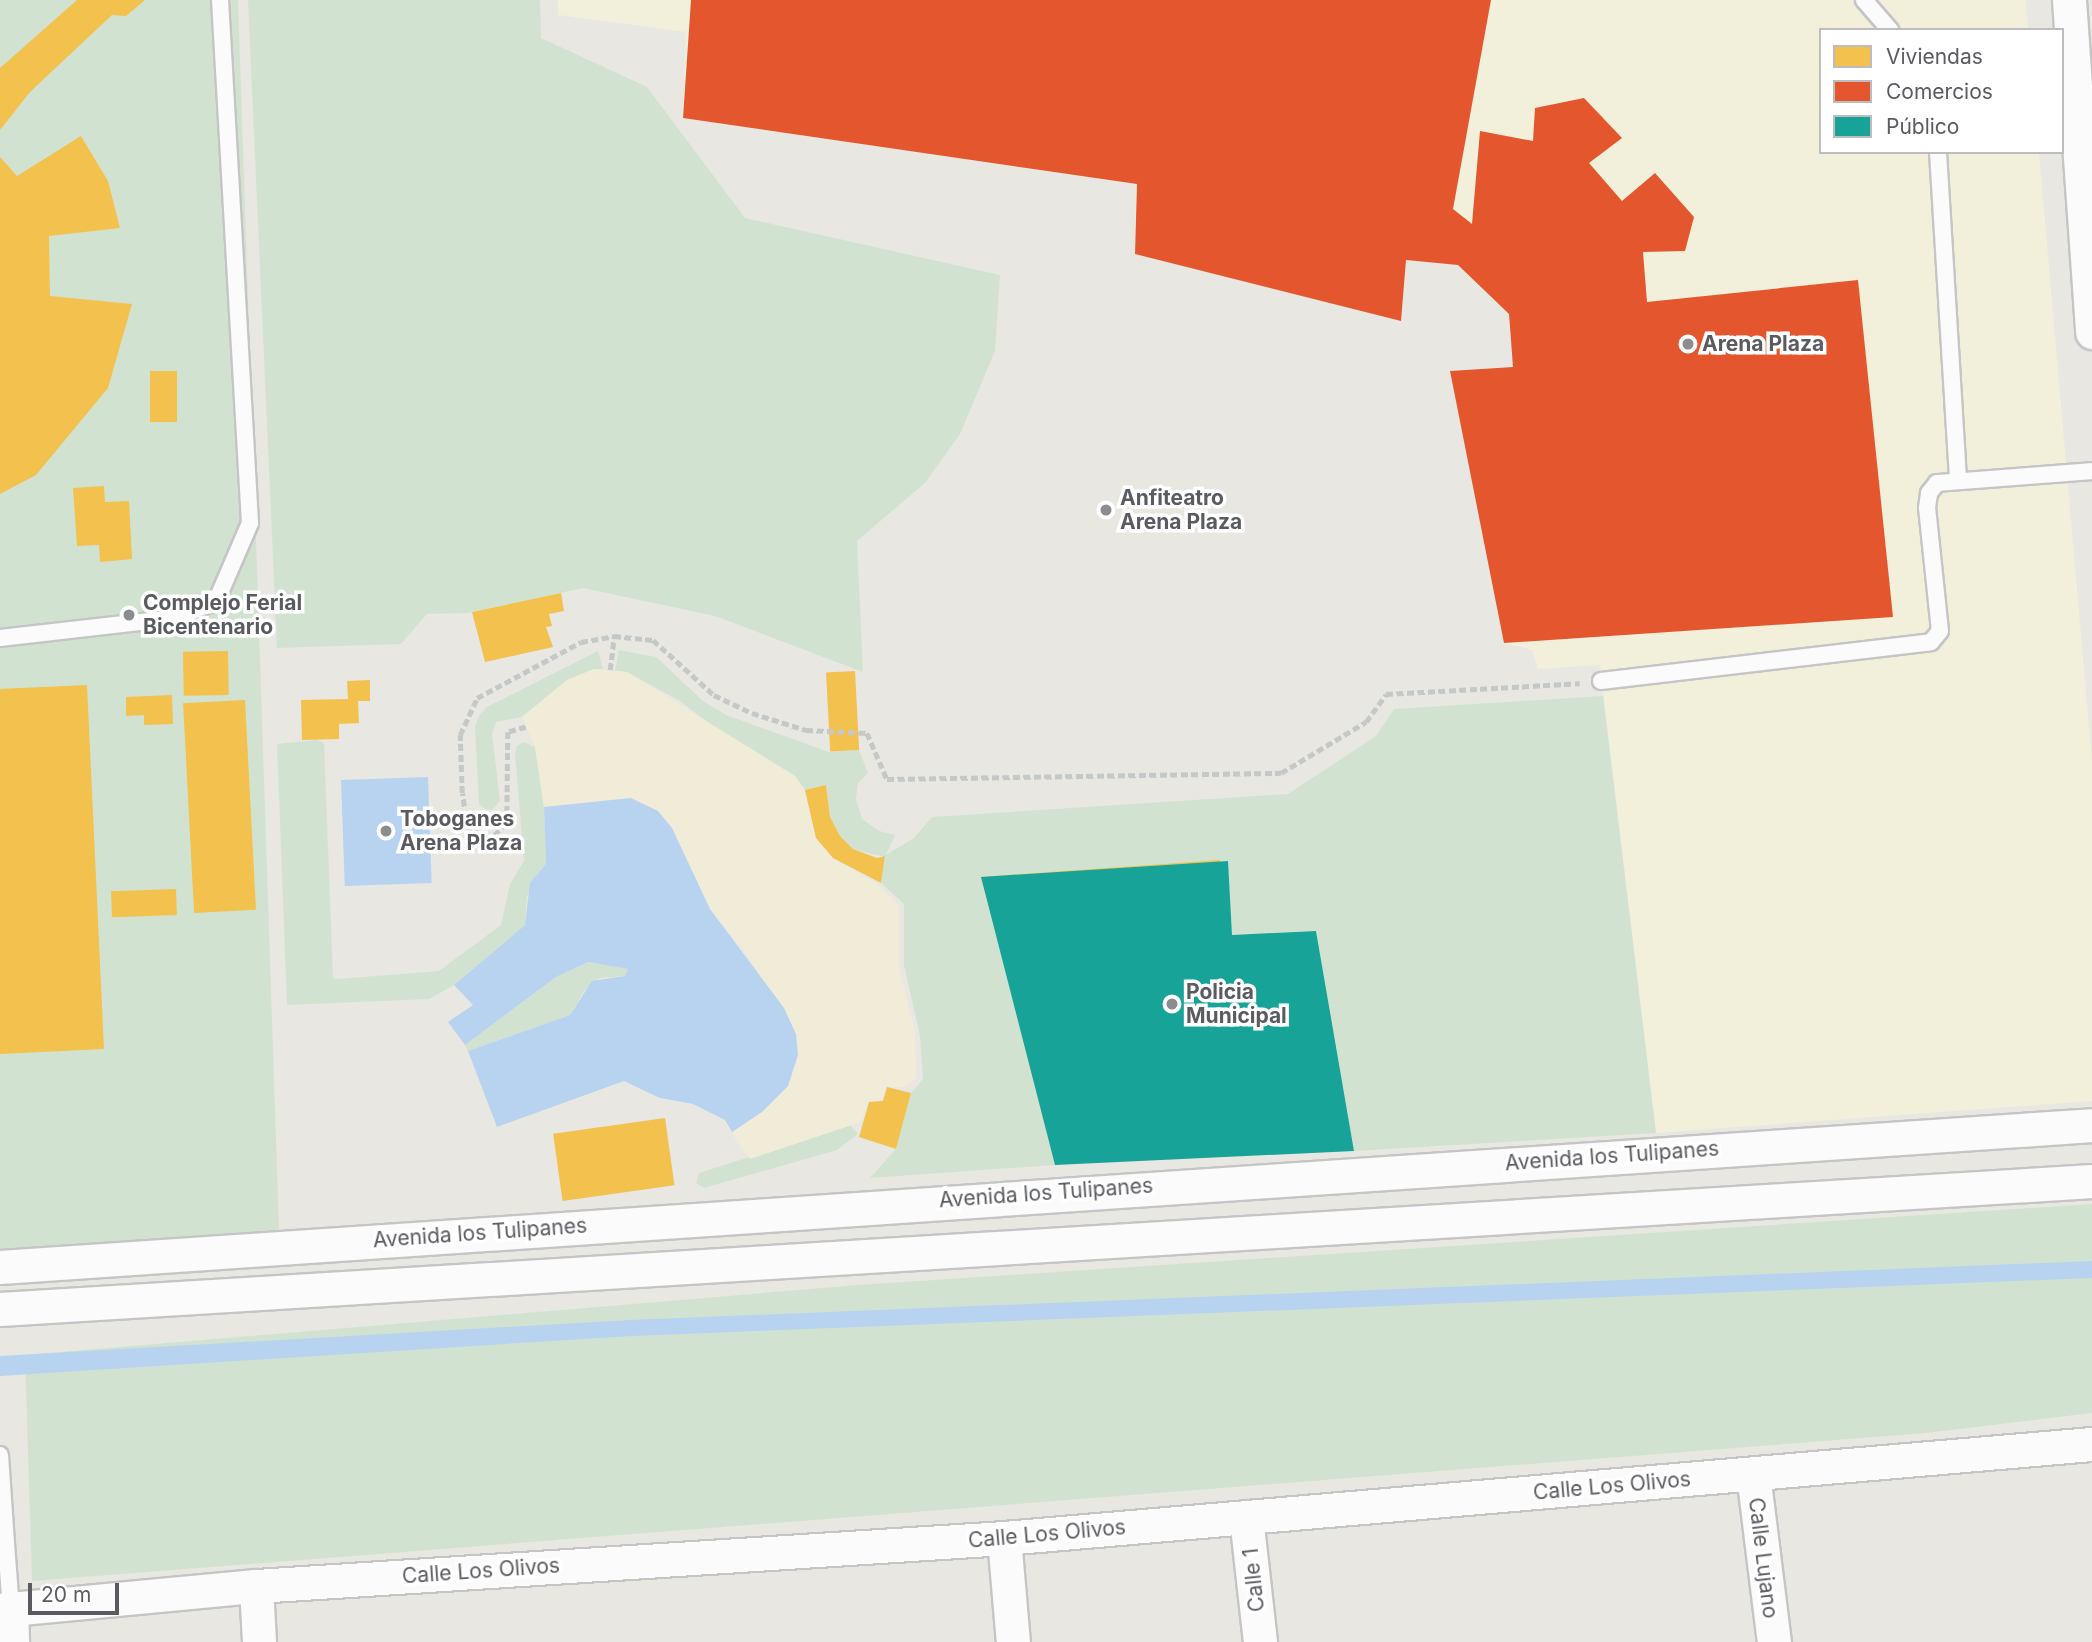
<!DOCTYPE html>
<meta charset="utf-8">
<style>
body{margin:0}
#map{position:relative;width:2092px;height:1642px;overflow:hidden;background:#e8e7e2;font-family:Inter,sans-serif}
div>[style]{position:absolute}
.commercial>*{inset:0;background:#f2efdb}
.green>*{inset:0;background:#d1e3d0}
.sand>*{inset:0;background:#f0ecd8}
.water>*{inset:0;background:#b8d3f0;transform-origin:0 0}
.homes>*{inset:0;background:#f2c14e;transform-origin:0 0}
.shops>*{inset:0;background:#e4572e}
.public>*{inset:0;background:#17a398}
.path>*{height:4.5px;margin-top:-2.25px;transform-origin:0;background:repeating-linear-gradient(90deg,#c4c8c6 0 7px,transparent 0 10.5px)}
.roads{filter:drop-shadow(2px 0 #c5c5c5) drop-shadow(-2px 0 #c5c5c5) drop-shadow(0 2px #c5c5c5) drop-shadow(0 -2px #c5c5c5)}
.service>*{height:16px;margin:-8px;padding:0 8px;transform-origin:8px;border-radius:8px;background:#fcfbfb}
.minor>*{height:33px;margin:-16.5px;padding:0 16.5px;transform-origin:16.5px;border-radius:16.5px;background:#fcfbfb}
.dots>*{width:19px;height:19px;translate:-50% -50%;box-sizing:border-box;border:4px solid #fff;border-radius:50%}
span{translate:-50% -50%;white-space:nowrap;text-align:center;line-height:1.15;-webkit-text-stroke:7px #fff;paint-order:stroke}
.poi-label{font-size:21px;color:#595b60;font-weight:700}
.left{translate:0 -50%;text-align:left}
.street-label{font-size:21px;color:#595b60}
.legend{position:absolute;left:1819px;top:28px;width:245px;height:126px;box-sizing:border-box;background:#fff;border:2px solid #bdbdbf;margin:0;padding:9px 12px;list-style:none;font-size:21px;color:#595b60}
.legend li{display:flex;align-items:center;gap:14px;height:35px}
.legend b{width:35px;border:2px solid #bdbdbf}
.scale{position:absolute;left:28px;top:1583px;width:91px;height:32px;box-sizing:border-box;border:4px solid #595b60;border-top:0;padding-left:9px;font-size:21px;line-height:24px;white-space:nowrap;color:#595b60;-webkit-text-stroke:5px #fff;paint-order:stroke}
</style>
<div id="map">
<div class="commercial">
<div style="clip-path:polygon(558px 0,2026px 0,2028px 30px,1821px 30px,1821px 152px,2039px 152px,2092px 761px,2092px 1101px,1656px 1133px,1600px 665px,1538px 669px,1532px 650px,1504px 643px,1450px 371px,1513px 367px,1509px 315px,1458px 265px,1406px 260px,1401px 321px,1135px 254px,1136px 184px,683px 118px,686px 32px,558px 15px)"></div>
</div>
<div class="green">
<div style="clip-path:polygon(0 0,238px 0,279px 1230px,0 1252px)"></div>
<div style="clip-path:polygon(248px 0,540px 0,541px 38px,647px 87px,745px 218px,1000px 275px,995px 351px,960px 434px,925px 483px,857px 541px,863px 672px,715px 616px,583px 588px,467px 613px,427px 614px,401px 644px,277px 648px)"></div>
<div style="clip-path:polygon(619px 650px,656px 657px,703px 701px,726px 715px,829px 752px,859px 750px,868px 773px,858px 783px,856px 799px,862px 819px,879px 831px,895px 835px,886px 855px,914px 838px,932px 817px,1288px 794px,1376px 736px,1394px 709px,1603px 696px,1656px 1133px,1354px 1151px,1316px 931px,1232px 935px,1227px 861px,981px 877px,1055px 1165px,870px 1178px,896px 1149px,911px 1093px,923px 1079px,920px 1036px,904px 965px,904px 904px,881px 883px,885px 857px,853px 849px,840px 836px,830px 817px,826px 785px,805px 790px,795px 776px,728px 738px,680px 701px,627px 672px,615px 671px)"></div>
<div style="clip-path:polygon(598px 651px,603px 669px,594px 669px,567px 680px,522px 717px,496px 722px,492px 734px,500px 801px,492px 810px,485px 809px,479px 804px,475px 726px,479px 716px,487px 707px)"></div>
<div style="clip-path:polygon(317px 740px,324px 743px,333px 978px,338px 979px,439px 971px,501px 925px,510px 884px,524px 861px,515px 754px,517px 746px,524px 742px,535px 747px,544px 807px,546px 864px,527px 896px,525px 925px,454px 985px,429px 999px,287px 1005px,277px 744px)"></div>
<div style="clip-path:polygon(588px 962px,628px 969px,625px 976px,600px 978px,584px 991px,570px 1015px,468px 1051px,465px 1045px,556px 977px)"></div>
<div style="clip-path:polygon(850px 1125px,858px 1134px,837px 1150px,704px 1188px,696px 1183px,699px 1173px)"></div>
<div style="clip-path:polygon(2092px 1204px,2092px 1413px,1926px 1433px,32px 1581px,25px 1355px,858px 1285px)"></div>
</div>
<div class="sand">
<div style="clip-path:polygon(594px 669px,627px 672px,795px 776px,805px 790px,816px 838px,833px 858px,876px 883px,899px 905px,899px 966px,915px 1033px,916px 1077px,906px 1087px,886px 1087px,882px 1100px,868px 1102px,861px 1122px,750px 1159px,737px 1142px,732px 1132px,762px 1112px,788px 1086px,798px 1055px,796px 1034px,747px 955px,710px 909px,672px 828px,631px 798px,544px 807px,535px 747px,522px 717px,567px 680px)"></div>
</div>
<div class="water">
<div style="left:428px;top:777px;width:106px;height:87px;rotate:88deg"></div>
<div style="clip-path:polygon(631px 798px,658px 811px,672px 828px,710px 909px,784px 1008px,796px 1034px,798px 1055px,788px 1086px,762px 1112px,732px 1132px,725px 1120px,693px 1104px,660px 1098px,624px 1081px,497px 1127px,468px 1051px,570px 1015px,592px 981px,625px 976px,628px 969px,588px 962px,556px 977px,465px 1045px,448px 1022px,473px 1005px,454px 985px,525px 925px,530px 883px,546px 864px,544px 807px)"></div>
<div style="clip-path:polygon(2092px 1261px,2092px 1278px,632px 1336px,0 1376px,0 1356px,630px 1320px)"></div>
</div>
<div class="homes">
<div style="clip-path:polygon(77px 0,145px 0,126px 16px,112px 15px,30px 92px,0 130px,0 68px)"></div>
<div style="clip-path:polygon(81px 136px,108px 181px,120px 228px,49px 236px,50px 296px,132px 304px,108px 388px,36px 475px,0 494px,0 157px,17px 176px)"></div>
<div style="left:150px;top:371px;width:27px;height:51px"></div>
<div style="clip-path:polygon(104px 486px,105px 502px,129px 501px,132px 559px,100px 562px,99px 545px,77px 546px,73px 488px)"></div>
<div style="clip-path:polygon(561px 593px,564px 611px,549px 614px,552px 626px,546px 627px,553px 647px,485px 662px,472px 612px)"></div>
<div style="left:228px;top:651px;width:44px;height:45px;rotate:89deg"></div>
<div style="left:855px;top:671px;width:79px;height:29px;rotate:87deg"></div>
<div style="clip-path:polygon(370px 680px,370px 701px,358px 701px,359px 723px,339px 724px,339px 739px,302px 740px,301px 700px,348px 699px,347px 681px)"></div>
<div style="clip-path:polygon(87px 685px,104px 1049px,0 1054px,0 689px)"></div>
<div style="clip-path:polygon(172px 695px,173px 724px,144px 725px,144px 715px,126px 716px,126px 697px)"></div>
<div style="left:245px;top:700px;width:210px;height:62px;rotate:87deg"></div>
<div style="clip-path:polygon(826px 785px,830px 817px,840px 836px,853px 849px,877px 858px,885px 856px,881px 883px,833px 858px,816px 838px,805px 790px)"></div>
<div style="clip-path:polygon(1220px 860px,1234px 1106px,1184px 1106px,1178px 938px,1160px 937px,1158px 923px,1125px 925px,1126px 936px,1100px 939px,1098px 929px,1092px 930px,1090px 904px,990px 910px,981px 877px)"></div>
<div style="left:176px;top:889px;width:26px;height:65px;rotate:88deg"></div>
<div style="left:1028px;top:925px;width:55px;height:28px;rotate:75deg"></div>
<div style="left:1295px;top:932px;width:25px;height:32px;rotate:83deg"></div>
<div style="left:1322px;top:970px;width:50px;height:23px;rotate:80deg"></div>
<div style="clip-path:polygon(1083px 977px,1111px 1129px,1048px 1131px,1011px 990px)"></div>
<div style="left:1316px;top:1066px;width:30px;height:50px;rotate:84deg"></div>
<div style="clip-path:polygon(887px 1087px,911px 1093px,896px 1149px,859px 1137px,869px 1102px,883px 1101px)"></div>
<div style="left:665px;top:1118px;width:68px;height:113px;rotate:82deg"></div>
</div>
<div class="shops">
<div style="clip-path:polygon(691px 0,1491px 0,1453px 209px,1472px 224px,1480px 131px,1533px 141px,1535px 108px,1584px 98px,1622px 138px,1589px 163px,1622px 201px,1655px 173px,1694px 217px,1685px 251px,1643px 252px,1647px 302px,1858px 280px,1893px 617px,1504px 643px,1450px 371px,1513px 367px,1509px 314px,1458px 265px,1406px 260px,1401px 321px,1135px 254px,1137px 184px,683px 118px)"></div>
</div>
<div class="public">
<div style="clip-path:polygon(1228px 861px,1232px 935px,1316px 931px,1354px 1151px,1055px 1165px,981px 877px)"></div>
</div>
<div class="path">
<div style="left:610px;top:670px;width:34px;rotate:-83deg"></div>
<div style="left:526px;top:727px;width:19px;rotate:164deg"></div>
<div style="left:508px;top:732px;width:91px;rotate:90.6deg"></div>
<div style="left:507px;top:823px;width:23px;rotate:135deg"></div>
<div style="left:491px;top:839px;width:27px;rotate:-153deg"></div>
<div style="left:467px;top:827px;width:34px;rotate:-98deg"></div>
<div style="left:462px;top:793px;width:58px;rotate:-92deg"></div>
<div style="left:460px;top:735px;width:41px;rotate:-65.3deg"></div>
<div style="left:477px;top:698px;width:118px;rotate:-28.3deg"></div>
<div style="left:581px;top:642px;width:34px;rotate:-10deg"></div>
<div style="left:614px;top:636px;width:39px;rotate:6deg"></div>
<div style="left:653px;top:640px;width:82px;rotate:42deg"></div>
<div style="left:714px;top:695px;width:42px;rotate:25.3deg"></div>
<div style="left:752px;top:713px;width:57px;rotate:17.5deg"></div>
<div style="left:806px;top:730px;width:61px;rotate:2.8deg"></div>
<div style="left:867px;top:733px;width:50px;rotate:66.5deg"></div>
<div style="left:887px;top:779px;width:394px;rotate:-0.9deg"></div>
<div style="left:1281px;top:773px;width:99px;rotate:-31deg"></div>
<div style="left:1366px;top:722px;width:34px;rotate:-54deg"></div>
<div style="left:1386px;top:694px;width:194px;rotate:-3.2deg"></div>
</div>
<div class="roads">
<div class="service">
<div style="left:1864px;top:0;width:40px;rotate:49deg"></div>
<div style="left:1938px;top:152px;width:328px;rotate:86.5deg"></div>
<div style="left:0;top:638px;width:169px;rotate:-6.5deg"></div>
<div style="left:168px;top:619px;width:51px;rotate:-19.5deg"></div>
<div style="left:216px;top:602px;width:86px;rotate:-66.7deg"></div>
<div style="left:250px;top:523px;width:524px;rotate:-93.28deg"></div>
<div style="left:1601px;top:681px;width:332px;rotate:-6.7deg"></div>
<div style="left:1931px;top:642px;width:14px;rotate:-51deg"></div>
<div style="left:1940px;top:631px;width:124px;rotate:-96deg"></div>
<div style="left:1927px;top:508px;width:15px;rotate:-82deg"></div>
<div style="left:1929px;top:493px;width:13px;rotate:-51deg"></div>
<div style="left:1937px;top:483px;width:155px;rotate:-4.4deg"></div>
<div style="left:0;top:1455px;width:88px;rotate:86.1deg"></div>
<div style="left:6px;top:1543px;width:6px;rotate:171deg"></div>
<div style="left:6px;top:1543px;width:66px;rotate:85.7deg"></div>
</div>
<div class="minor">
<div style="left:2069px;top:0;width:333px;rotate:86deg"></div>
<div style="left:0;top:1267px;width:2097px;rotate:-3.88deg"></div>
<div style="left:0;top:1309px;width:2096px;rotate:-3.5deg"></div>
<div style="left:1753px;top:1474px;width:169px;rotate:82.9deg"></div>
<div style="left:1246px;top:1517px;width:126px;rotate:83.6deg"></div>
<div style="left:1004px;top:1538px;width:104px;rotate:85.1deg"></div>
<div style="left:256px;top:1586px;width:56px;rotate:86.9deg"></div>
<div style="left:11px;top:1609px;width:33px;rotate:88deg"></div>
<div style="left:0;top:1610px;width:257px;rotate:-5.4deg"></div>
<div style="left:256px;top:1586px;width:750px;rotate:-3.67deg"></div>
<div style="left:1004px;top:1538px;width:1092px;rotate:-4.94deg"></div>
</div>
</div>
<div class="dots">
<div style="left:1688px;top:344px;background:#8b8c8e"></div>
<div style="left:1106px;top:510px;background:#8b8c8e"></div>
<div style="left:129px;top:615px;background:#8b8c8e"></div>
<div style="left:386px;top:831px;background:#8b8c8e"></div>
<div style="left:1172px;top:1004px;background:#8b8c8e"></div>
</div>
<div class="poi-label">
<span class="left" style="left:1702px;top:344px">Arena Plaza</span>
<span class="left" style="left:1120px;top:510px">Anfiteatro<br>Arena Plaza</span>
<span class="left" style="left:143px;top:615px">Complejo Ferial<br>Bicentenario</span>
<span class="left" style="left:400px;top:831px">Toboganes<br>Arena Plaza</span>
<span class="left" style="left:1186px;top:1004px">Policia<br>Municipal</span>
</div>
<div class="street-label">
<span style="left:1612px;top:1156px;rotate:-4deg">Avenida los Tulipanes</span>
<span style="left:1046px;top:1193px;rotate:-4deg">Avenida los Tulipanes</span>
<span style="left:480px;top:1233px;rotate:-4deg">Avenida los Tulipanes</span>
<span style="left:1612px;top:1486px;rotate:-5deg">Calle Los Olivos</span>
<span style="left:1047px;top:1534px;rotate:-5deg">Calle Los Olivos</span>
<span style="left:1763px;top:1558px;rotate:83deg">Calle Lujano</span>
<span style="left:481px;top:1571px;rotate:-4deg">Calle Los Olivos</span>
<span style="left:1254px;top:1580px;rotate:-96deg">Calle 1</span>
</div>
<ul class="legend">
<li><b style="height:19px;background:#f2c14e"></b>Viviendas</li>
<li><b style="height:19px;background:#e4572e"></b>Comercios</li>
<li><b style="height:19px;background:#17a398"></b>Público</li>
</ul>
<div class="scale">20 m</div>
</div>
